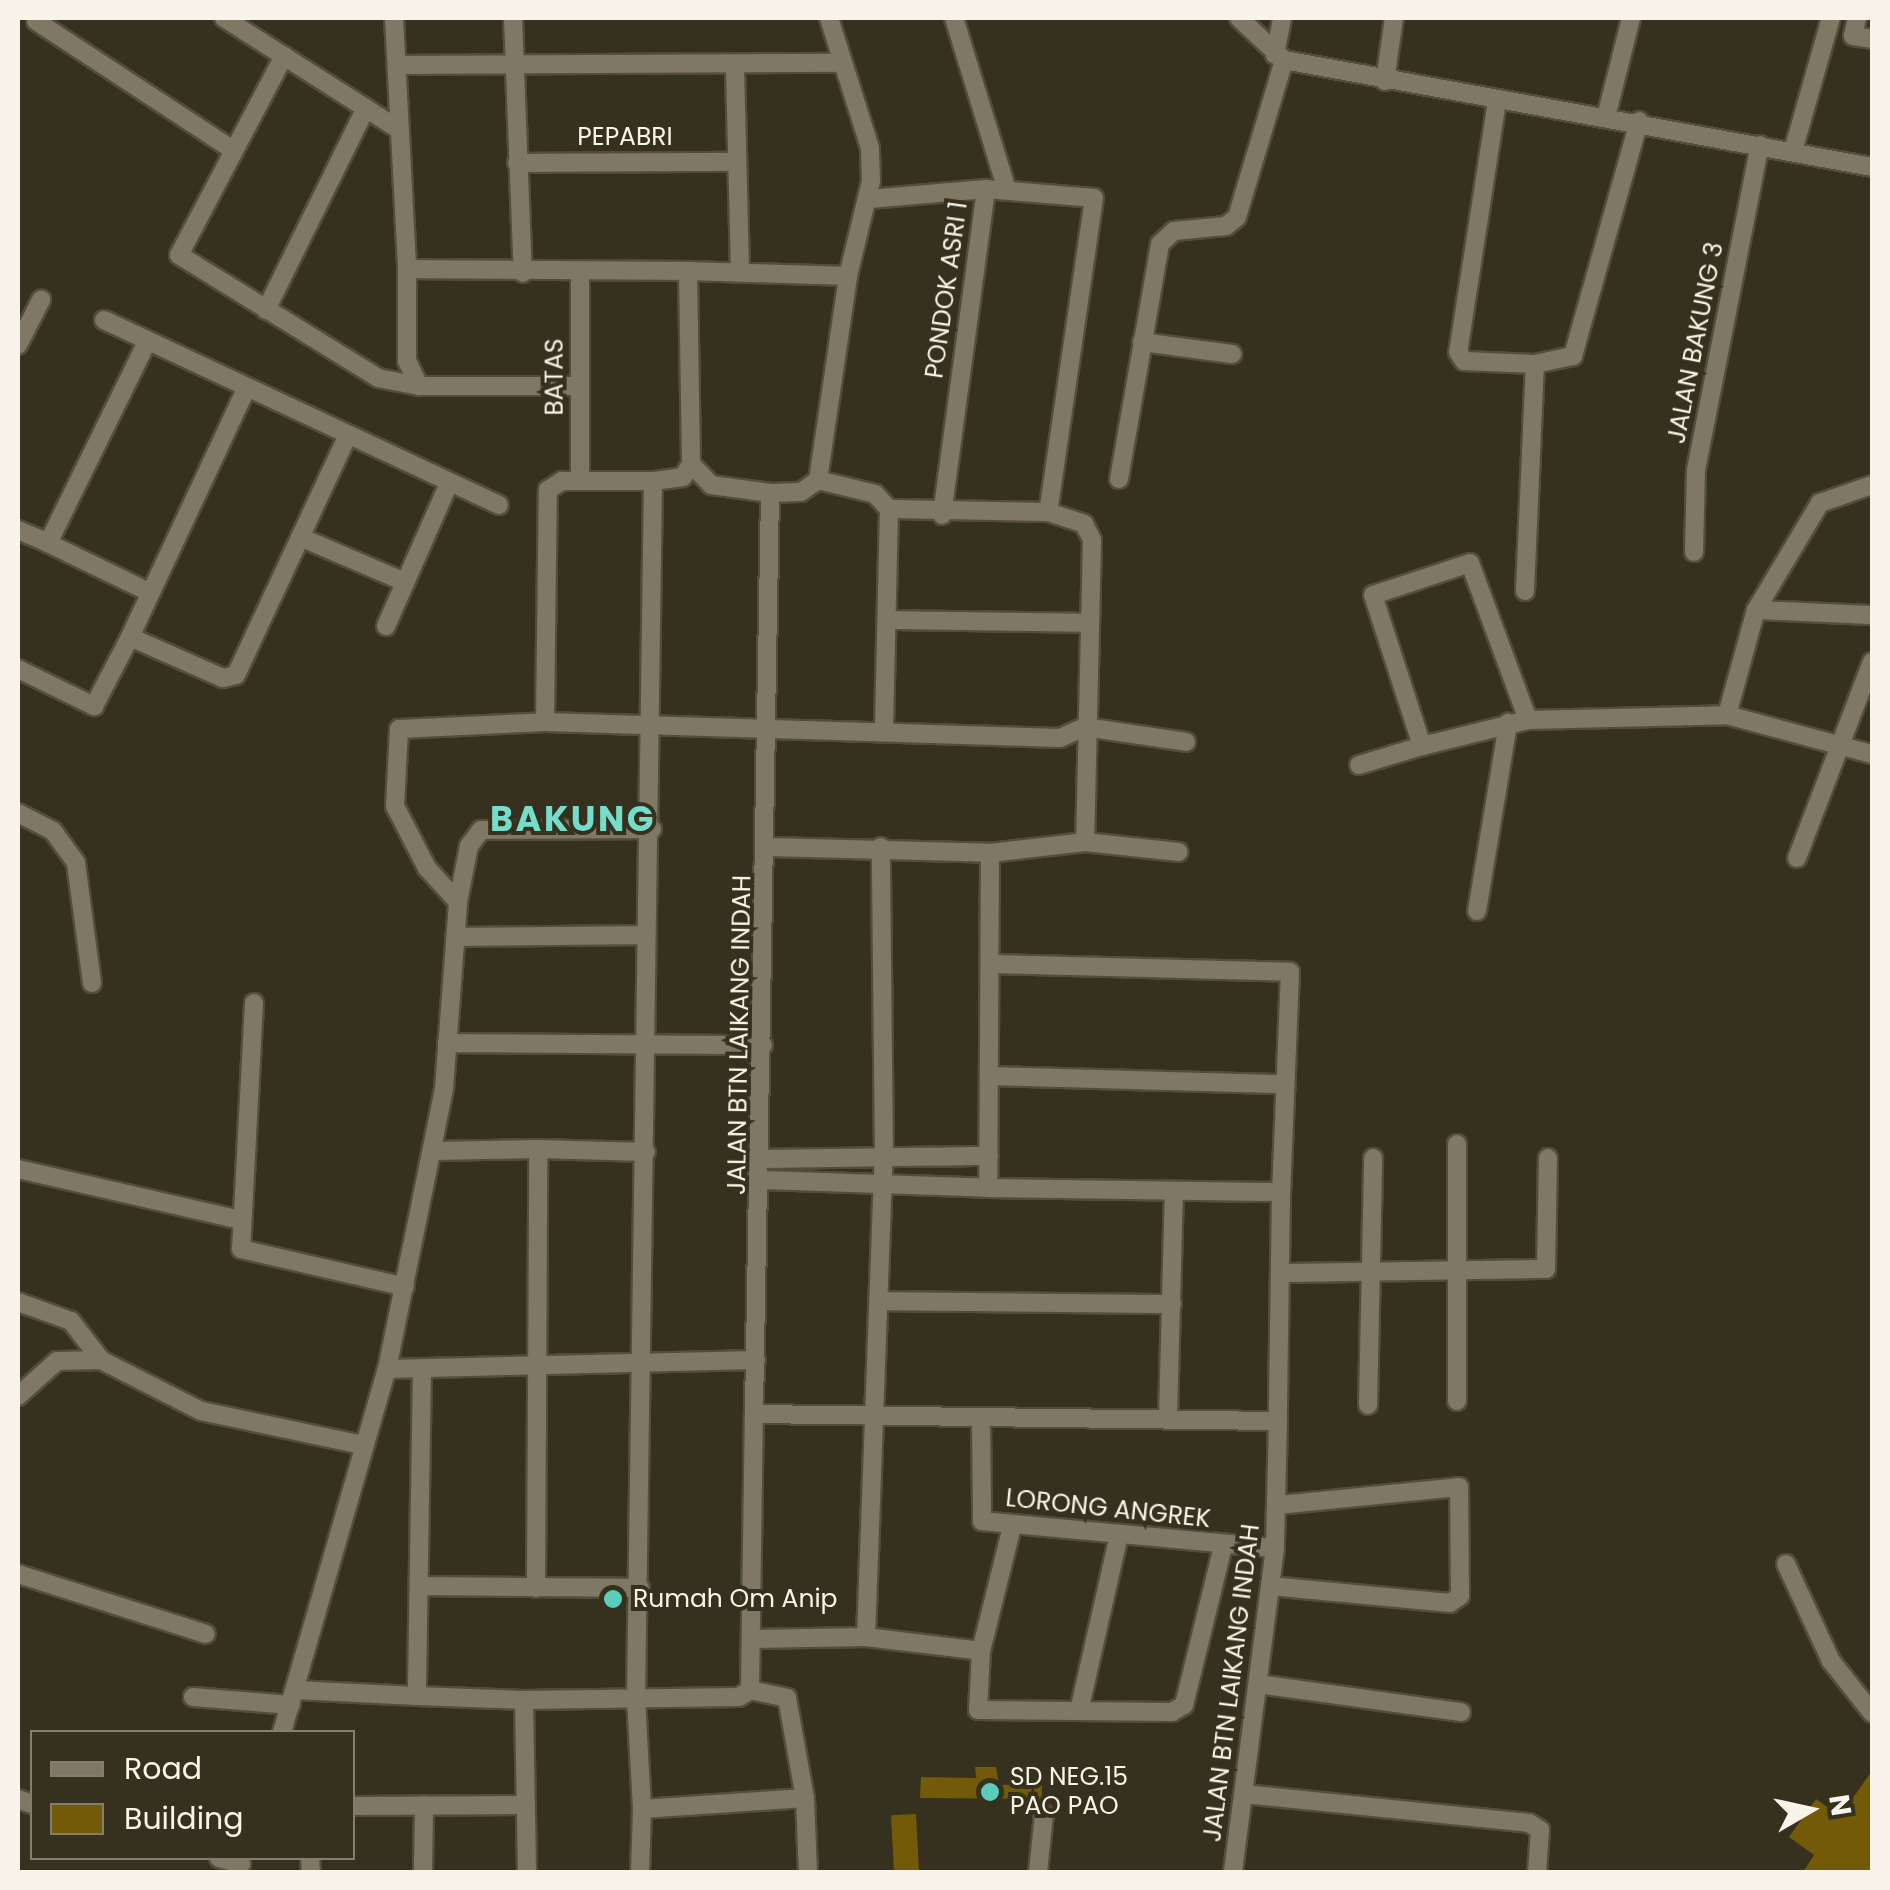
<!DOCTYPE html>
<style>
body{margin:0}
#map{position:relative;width:1890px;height:1890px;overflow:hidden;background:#36301e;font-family:Poppins,sans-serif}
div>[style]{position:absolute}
.building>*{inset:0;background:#735a08;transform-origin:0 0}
.roads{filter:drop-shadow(2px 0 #524d3d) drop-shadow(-2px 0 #524d3d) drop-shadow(0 2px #524d3d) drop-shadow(0 -2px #524d3d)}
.street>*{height:18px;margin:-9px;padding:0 9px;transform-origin:9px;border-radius:9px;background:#807865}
.dots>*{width:28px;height:28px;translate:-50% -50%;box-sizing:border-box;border:5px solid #36301e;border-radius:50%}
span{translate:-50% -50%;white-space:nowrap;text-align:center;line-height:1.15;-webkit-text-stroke:8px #36301e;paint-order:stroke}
.street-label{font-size:25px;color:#f8f4e9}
.poi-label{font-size:25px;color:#f8f4e9}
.left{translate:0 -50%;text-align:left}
.district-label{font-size:35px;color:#77ddcb;font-weight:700;letter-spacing:2.5px}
.frame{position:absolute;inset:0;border:20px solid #f8f4e9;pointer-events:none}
.legend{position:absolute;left:30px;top:1730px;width:325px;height:130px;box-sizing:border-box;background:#36301e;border:2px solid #847e6f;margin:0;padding:12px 18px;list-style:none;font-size:30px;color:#f8f4e9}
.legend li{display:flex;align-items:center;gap:20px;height:50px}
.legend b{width:50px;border:2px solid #847e6f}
.north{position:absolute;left:1760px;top:1760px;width:100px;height:100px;-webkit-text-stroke:8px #36301e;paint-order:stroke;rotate:81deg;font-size:28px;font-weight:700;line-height:40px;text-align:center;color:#f8f4e9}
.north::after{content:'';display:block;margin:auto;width:35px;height:45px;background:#f8f4e9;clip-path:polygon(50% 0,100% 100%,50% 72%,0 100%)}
</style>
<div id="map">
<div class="building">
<div style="clip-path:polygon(975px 1767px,996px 1767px,999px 1785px,1042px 1784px,1042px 1799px,920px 1798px,921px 1777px,976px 1778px)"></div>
<div style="clip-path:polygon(1872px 1771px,1872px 1872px,1803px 1872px,1814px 1855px,1789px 1837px,1816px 1799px,1840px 1816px)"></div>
<div style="left:916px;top:1814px;width:58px;height:25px;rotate:87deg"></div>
</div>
<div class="roads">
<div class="street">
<div style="left:224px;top:18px;width:206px;rotate:32.5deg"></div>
<div style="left:394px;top:18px;width:251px;rotate:87deg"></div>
<div style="left:407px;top:269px;width:281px;rotate:0.4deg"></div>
<div style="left:688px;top:271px;width:193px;rotate:89.1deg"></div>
<div style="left:691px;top:464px;width:29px;rotate:46deg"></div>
<div style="left:711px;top:485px;width:60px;rotate:7.7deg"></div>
<div style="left:770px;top:493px;width:921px;rotate:91deg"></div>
<div style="left:754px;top:1414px;width:524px;rotate:0.77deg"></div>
<div style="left:1278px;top:1421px;width:127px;rotate:91.4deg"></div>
<div style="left:1275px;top:1548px;width:327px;rotate:97.4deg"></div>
<div style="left:513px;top:18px;width:255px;rotate:87.8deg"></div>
<div style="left:954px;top:18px;width:180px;rotate:72.9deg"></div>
<div style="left:1239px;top:18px;width:62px;rotate:43deg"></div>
<div style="left:1284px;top:60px;width:598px;rotate:10.31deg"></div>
<div style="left:1857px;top:18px;width:18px;rotate:103deg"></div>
<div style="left:1853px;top:36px;width:19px;rotate:9deg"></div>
<div style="left:36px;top:21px;width:235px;rotate:33.2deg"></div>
<div style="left:1275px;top:55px;width:38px;rotate:-79deg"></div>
<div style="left:284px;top:56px;width:225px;rotate:117.8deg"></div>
<div style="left:179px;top:255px;width:234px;rotate:31.7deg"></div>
<div style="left:378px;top:378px;width:42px;rotate:11deg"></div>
<div style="left:397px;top:65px;width:442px;rotate:-0.3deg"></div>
<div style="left:735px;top:67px;width:203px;rotate:88.6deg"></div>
<div style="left:1385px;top:81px;width:64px;rotate:-81.9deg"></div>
<div style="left:1497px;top:101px;width:254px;rotate:98.8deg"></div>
<div style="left:1458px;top:352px;width:11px;rotate:56deg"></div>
<div style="left:1464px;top:361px;width:71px;rotate:2.4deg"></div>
<div style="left:1606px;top:117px;width:102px;rotate:-75.8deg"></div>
<div style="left:1793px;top:151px;width:138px;rotate:-74.1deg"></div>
<div style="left:517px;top:163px;width:217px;rotate:-0.3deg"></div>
<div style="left:869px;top:199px;width:117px;rotate:-4.9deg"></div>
<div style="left:986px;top:189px;width:108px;rotate:4.8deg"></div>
<div style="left:1094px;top:198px;width:317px;rotate:98.3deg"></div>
<div style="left:1048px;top:512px;width:38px;rotate:18deg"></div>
<div style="left:1084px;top:524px;width:18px;rotate:63deg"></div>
<div style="left:1092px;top:540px;width:302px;rotate:91.3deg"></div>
<div style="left:407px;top:269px;width:92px;rotate:90deg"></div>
<div style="left:407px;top:361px;width:28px;rotate:64deg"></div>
<div style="left:419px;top:386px;width:161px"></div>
<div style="left:688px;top:271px;width:160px;rotate:1.8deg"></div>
<div style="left:580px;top:273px;width:208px;rotate:90deg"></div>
<div style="left:266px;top:310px;width:225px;rotate:-63.7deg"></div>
<div style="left:104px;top:320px;width:436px;rotate:25.1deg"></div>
<div style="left:1142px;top:342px;width:91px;rotate:7.6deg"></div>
<div style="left:146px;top:344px;width:222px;rotate:116.2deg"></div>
<div style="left:48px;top:543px;width:114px;rotate:25.9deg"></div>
<div style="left:18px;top:345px;width:51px;rotate:-62.9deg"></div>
<div style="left:691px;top:464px;width:15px;rotate:122deg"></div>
<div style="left:683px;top:477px;width:30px;rotate:172deg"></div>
<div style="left:653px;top:481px;width:1217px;rotate:90.8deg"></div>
<div style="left:636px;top:1698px;width:111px;rotate:86.9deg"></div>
<div style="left:642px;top:1809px;width:163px;rotate:-3.9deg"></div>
<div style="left:1119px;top:479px;width:239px;rotate:-80.1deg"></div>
<div style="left:1160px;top:244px;width:19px;rotate:-43deg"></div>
<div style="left:1174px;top:231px;width:52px;rotate:-5.5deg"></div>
<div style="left:1226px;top:226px;width:14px;rotate:-39deg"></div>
<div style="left:1237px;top:217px;width:164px;rotate:-73.3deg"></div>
<div style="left:818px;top:480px;width:59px;rotate:13.8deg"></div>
<div style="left:875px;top:494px;width:21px;rotate:47deg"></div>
<div style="left:770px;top:493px;width:31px;rotate:-2deg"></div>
<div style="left:801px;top:492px;width:21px;rotate:-35deg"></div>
<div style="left:818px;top:480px;width:206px;rotate:-81.6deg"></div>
<div style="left:848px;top:276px;width:98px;rotate:-76.4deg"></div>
<div style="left:871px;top:181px;width:33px;rotate:-92deg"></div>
<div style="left:870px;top:148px;width:136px;rotate:-107.5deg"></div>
<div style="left:942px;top:515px;width:329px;rotate:-82.3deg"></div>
<div style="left:18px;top:530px;width:33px;rotate:23deg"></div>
<div style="left:300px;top:537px;width:114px;rotate:23.2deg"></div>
<div style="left:1694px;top:552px;width:82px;rotate:-88.6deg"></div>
<div style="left:1696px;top:470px;width:331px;rotate:-78.9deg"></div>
<div style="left:1525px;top:591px;width:227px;rotate:-87.5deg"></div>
<div style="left:1535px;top:364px;width:39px;rotate:-12deg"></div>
<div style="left:1573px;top:356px;width:244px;rotate:-74.3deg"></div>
<div style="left:1756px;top:610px;width:116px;rotate:2.5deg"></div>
<div style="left:887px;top:620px;width:203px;rotate:0.8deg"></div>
<div style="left:386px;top:626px;width:156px;rotate:-66.2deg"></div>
<div style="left:130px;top:637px;width:271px;rotate:-64.9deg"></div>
<div style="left:18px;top:669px;width:85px;rotate:26deg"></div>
<div style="left:94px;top:706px;width:78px;rotate:-62.4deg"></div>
<div style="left:130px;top:637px;width:102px;rotate:23.8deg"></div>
<div style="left:223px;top:678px;width:13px;rotate:-13deg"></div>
<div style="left:236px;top:675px;width:263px;rotate:-65deg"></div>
<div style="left:1727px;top:715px;width:109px;rotate:-74.6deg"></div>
<div style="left:1756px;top:610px;width:125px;rotate:-59.1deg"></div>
<div style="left:1820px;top:503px;width:55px;rotate:-19.1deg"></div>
<div style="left:1528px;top:720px;width:167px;rotate:-110.3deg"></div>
<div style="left:1470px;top:563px;width:102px;rotate:161.7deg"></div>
<div style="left:1373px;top:595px;width:159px;rotate:72deg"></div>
<div style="left:1422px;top:746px;width:109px;rotate:-13.8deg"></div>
<div style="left:1528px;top:720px;width:199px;rotate:-1.4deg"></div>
<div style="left:1727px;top:715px;width:150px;rotate:15.1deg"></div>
<div style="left:545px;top:722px;width:232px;rotate:-89.3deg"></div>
<div style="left:548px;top:490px;width:17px;rotate:-33deg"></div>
<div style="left:562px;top:481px;width:91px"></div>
<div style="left:884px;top:728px;width:219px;rotate:-88.7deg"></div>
<div style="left:889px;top:509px;width:159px;rotate:1.1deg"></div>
<div style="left:1359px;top:765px;width:66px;rotate:-16.8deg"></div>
<div style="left:18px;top:813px;width:39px;rotate:27deg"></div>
<div style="left:53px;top:831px;width:39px;rotate:54deg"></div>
<div style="left:76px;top:863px;width:121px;rotate:82.4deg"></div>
<div style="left:768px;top:847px;width:222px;rotate:1.5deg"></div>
<div style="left:990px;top:853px;width:96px;rotate:-6.6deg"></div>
<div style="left:1085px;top:842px;width:94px;rotate:6.1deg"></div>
<div style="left:990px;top:853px;width:335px;rotate:90.3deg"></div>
<div style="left:988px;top:1188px;width:293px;rotate:0.8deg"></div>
<div style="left:1281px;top:1192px;width:229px;rotate:90.8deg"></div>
<div style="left:1797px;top:858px;width:210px;rotate:-69.1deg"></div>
<div style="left:458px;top:902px;width:57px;rotate:-78.9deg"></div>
<div style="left:469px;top:846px;width:20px;rotate:-53deg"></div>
<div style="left:481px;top:830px;width:171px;rotate:-0.3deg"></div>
<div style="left:1477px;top:911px;width:191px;rotate:-80.6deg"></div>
<div style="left:458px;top:937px;width:188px;rotate:-0.6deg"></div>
<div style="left:993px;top:964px;width:297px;rotate:1.5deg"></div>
<div style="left:1290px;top:972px;width:220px;rotate:92.3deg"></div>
<div style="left:254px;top:1003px;width:246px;rotate:93deg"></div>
<div style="left:241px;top:1249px;width:168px;rotate:13deg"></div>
<div style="left:447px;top:1043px;width:316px;rotate:0.4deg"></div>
<div style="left:990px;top:1076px;width:294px;rotate:1.6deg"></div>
<div style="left:434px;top:1151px;width:104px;rotate:-1.1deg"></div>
<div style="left:764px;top:1159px;width:225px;rotate:-0.8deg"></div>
<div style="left:18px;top:1169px;width:225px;rotate:12.9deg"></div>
<div style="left:764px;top:1180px;width:224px;rotate:2deg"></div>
<div style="left:1282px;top:1273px;width:264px;rotate:-0.9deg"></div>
<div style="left:1546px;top:1269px;width:111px;rotate:-89deg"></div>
<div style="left:880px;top:1301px;width:292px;rotate:0.6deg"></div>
<div style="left:18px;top:1302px;width:56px;rotate:19.7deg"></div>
<div style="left:71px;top:1321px;width:49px;rotate:52.4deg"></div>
<div style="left:422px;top:1368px;width:328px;rotate:90.9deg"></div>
<div style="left:417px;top:1696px;width:107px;rotate:2.1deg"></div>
<div style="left:387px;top:1369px;width:369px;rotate:-1.4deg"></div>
<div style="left:18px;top:1396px;width:52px;rotate:-41.9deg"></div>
<div style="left:57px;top:1361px;width:44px;rotate:-1.3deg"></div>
<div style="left:101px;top:1360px;width:112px;rotate:27deg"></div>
<div style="left:201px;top:1411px;width:165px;rotate:11.9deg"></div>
<div style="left:1457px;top:1401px;width:257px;rotate:-90deg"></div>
<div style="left:1368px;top:1405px;width:247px;rotate:-88.8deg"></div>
<div style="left:981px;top:1417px;width:104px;rotate:89.4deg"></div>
<div style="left:982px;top:1521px;width:294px;rotate:5.3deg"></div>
<div style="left:1168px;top:1417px;width:226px;rotate:-88.5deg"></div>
<div style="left:1786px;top:1564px;width:107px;rotate:65.1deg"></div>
<div style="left:1831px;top:1661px;width:66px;rotate:51.7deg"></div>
<div style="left:18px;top:1574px;width:197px;rotate:17.7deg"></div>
<div style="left:420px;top:1586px;width:220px;rotate:0.5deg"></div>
<div style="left:1270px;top:1586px;width:181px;rotate:5.4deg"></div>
<div style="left:1450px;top:1603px;width:12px;rotate:-35deg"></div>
<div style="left:1460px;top:1596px;width:109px;rotate:-90.5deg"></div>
<div style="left:1459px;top:1487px;width:181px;rotate:174.3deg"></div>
<div style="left:536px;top:1588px;width:439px;rotate:-89.7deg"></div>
<div style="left:538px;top:1149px;width:108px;rotate:1.6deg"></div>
<div style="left:866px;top:1637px;width:482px;rotate:-87.9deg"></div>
<div style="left:884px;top:1155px;width:308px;rotate:-90.6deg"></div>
<div style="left:752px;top:1639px;width:114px;rotate:-1deg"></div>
<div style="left:866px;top:1637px;width:116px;rotate:6.9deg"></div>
<div style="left:981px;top:1651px;width:59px;rotate:92.9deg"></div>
<div style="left:978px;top:1710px;width:194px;rotate:0.6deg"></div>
<div style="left:1172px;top:1712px;width:14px;rotate:-30deg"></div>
<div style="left:1184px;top:1705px;width:164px;rotate:-76.2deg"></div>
<div style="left:981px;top:1651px;width:128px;rotate:-76deg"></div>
<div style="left:1258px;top:1684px;width:205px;rotate:7.9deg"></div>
<div style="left:295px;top:1690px;width:122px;rotate:2.8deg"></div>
<div style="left:750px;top:1690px;width:38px;rotate:12deg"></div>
<div style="left:787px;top:1698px;width:102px;rotate:79.8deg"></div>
<div style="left:805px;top:1798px;width:74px;rotate:87.7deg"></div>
<div style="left:193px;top:1697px;width:98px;rotate:4.7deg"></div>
<div style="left:1079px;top:1711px;width:180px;rotate:-77.2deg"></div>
<div style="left:282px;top:1732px;width:378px;rotate:-73.9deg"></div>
<div style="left:387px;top:1369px;width:286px;rotate:-78.5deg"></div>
<div style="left:444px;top:1089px;width:188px;rotate:-85.7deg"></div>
<div style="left:458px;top:902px;width:46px;rotate:-132.4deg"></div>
<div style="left:427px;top:868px;width:70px;rotate:-117.3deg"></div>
<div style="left:395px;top:806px;width:77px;rotate:-87deg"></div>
<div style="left:399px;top:729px;width:146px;rotate:-2.7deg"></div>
<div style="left:545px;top:722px;width:515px;rotate:1.78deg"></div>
<div style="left:1060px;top:738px;width:27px;rotate:-24deg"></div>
<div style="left:1085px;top:727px;width:102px;rotate:8.4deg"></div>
<div style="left:1244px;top:1794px;width:286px;rotate:5.8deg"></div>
<div style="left:1529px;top:1823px;width:13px;rotate:32deg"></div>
<div style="left:1540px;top:1830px;width:42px;rotate:94.1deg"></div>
<div style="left:18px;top:1799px;width:15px;rotate:20deg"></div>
<div style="left:352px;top:1806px;width:174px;rotate:-0.3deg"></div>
<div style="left:219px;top:1858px;width:23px;rotate:15deg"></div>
<div style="left:310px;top:1858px;width:14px;rotate:86deg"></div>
<div style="left:423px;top:1872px;width:67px;rotate:-89.1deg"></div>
<div style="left:527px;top:1872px;width:172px;rotate:-91deg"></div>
<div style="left:524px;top:1700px;width:215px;rotate:-0.8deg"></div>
<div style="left:739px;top:1697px;width:13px;rotate:-32deg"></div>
<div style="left:750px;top:1690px;width:276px;rotate:-89.2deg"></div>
<div style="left:640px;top:1872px;width:63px;rotate:-88.2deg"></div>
<div style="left:1038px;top:1872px;width:58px;rotate:-84.1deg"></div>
</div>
</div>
<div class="dots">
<div style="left:613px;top:1599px;background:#5bcebb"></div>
<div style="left:990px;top:1792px;background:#5bcebb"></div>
</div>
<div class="street-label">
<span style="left:625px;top:137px">PEPABRI</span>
<span style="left:947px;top:290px;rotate:-82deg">PONDOK ASRI 1</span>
<span style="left:1696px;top:343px;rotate:-79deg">JALAN BAKUNG 3</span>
<span style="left:555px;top:377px;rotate:-90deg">BATAS</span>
<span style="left:740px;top:1035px;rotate:-89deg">JALAN BTN LAIKANG INDAH</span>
<span style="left:1108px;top:1509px;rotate:6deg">LORONG ANGREK</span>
<span style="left:1232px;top:1683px;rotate:-83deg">JALAN BTN LAIKANG INDAH</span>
</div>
<div class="poi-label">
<span class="left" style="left:633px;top:1599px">Rumah Om Anip</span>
<span class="left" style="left:1010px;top:1792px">SD NEG.15<br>PAO PAO</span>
</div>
<div class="district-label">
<span style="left:573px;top:819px">BAKUNG</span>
</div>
<div class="frame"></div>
<ul class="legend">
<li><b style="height:12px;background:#807865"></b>Road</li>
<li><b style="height:28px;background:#735a08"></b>Building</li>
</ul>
<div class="north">N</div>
</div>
